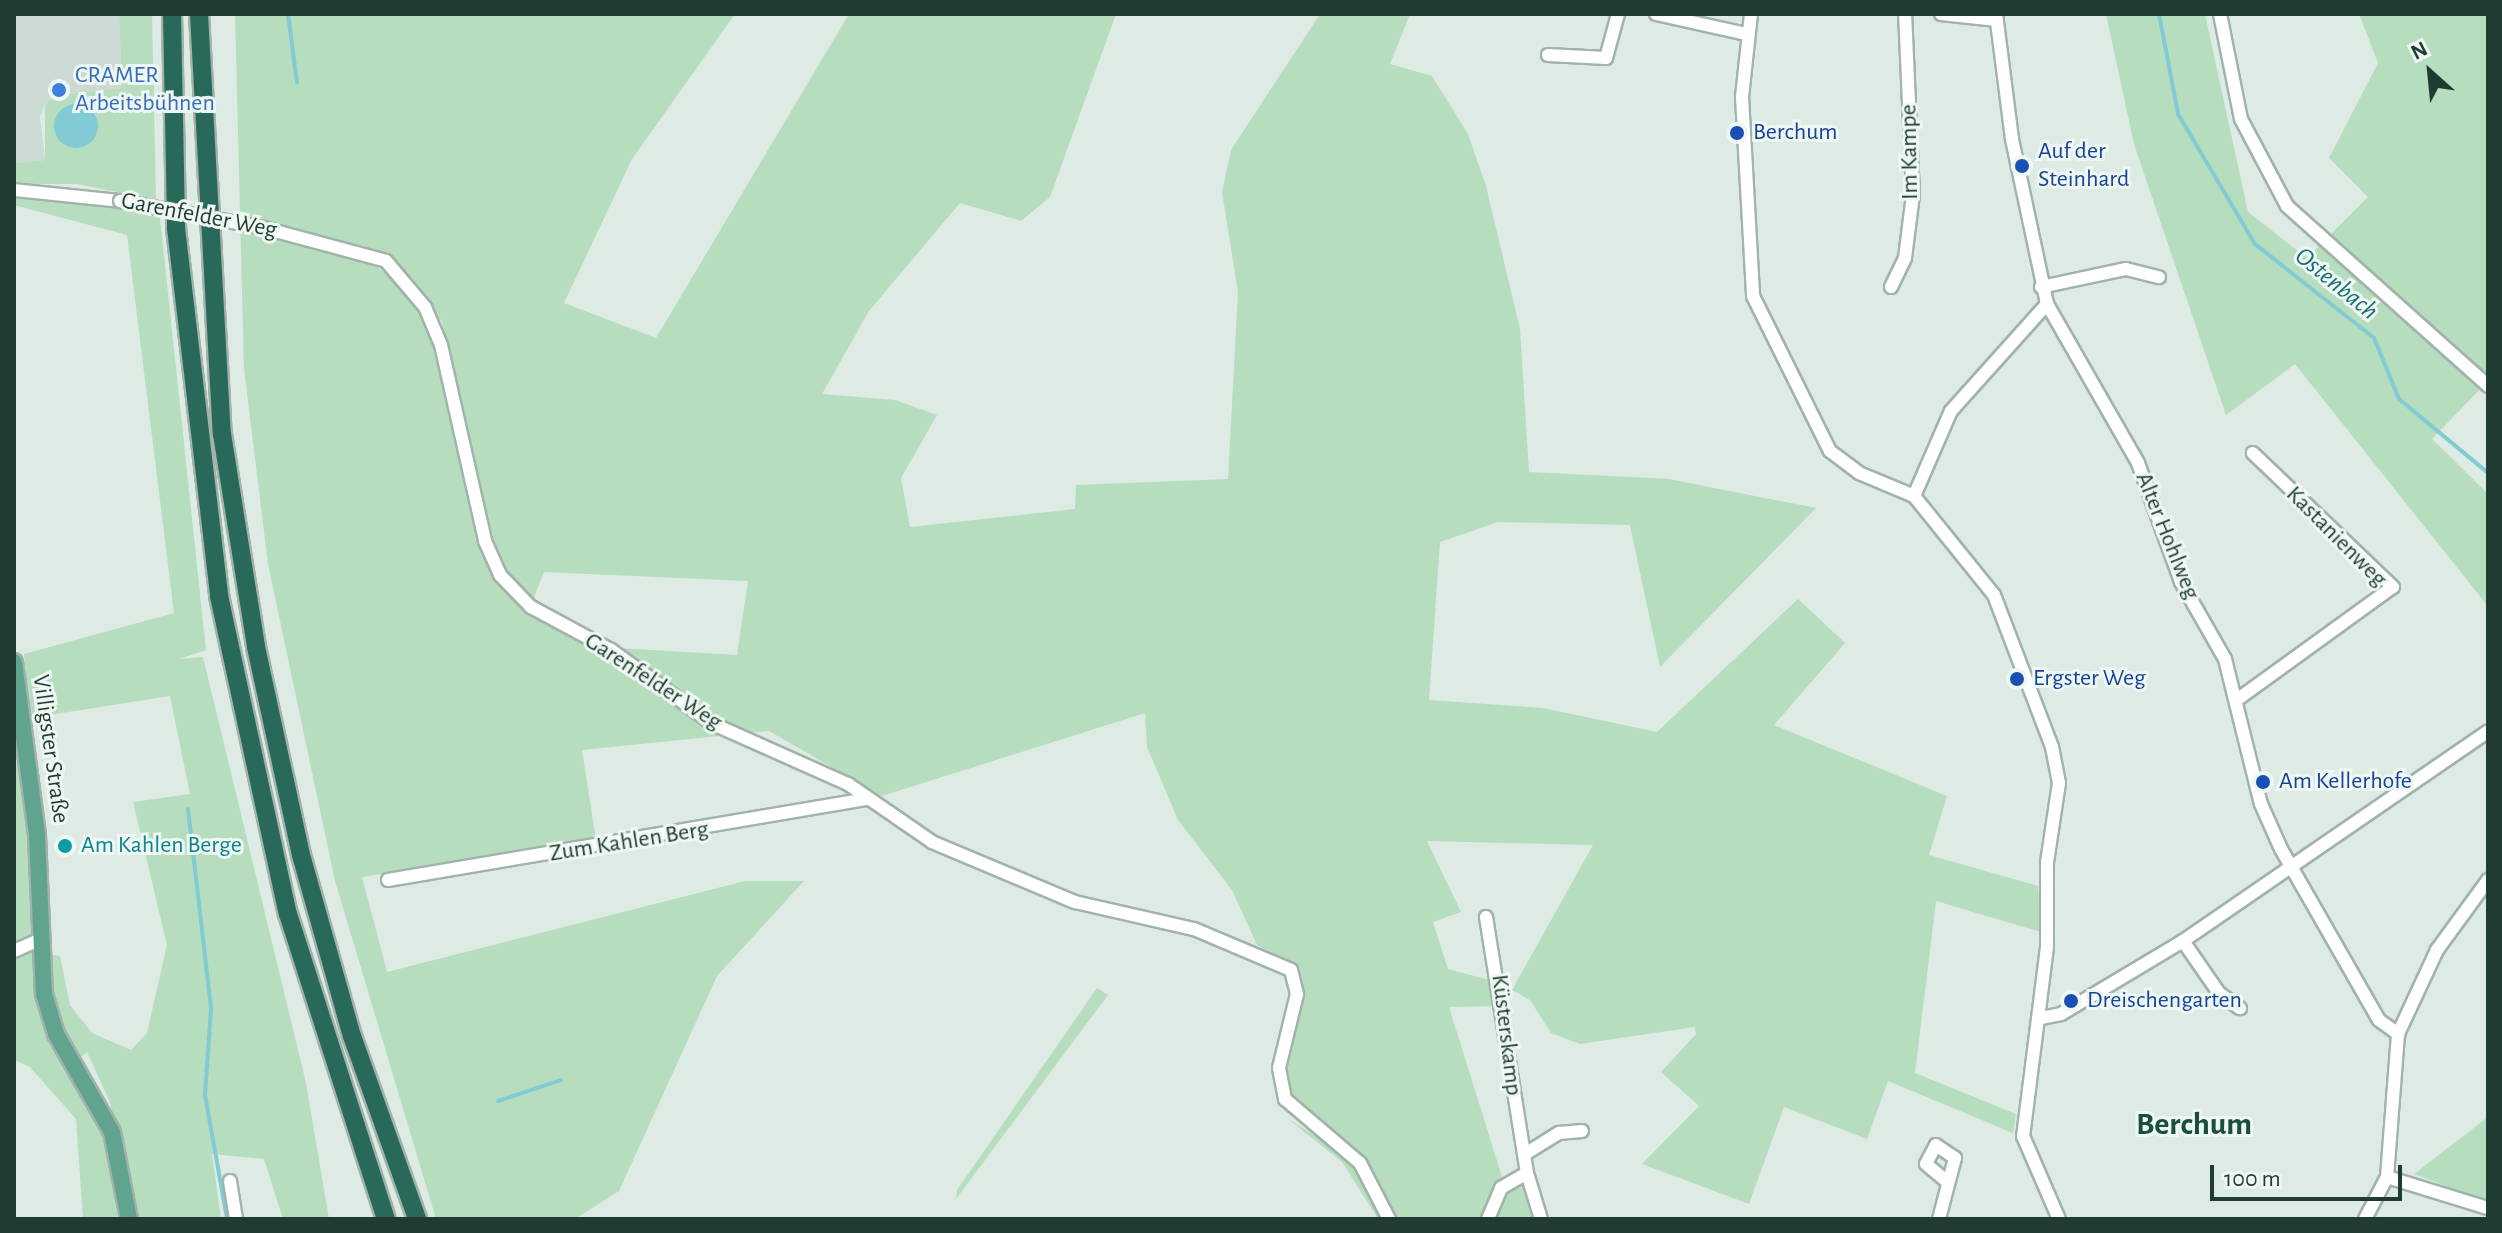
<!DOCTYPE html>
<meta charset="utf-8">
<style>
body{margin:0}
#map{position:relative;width:2502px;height:1233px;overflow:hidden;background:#deebe4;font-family:"Alegreya Sans",sans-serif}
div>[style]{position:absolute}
.built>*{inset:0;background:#ccdad3}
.green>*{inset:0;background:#b5ddbe}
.water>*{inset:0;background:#82cbd4}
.round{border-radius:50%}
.stream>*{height:4px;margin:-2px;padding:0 2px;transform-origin:2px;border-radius:2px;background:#82cbd4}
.roads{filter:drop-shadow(2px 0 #a1b3ab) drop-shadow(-2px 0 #a1b3ab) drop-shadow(0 2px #a1b3ab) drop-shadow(0 -2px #a1b3ab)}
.minor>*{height:12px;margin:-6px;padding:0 6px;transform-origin:6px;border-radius:6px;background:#fff}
.major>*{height:16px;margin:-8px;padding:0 8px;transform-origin:8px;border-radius:8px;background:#60a38f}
.highway>*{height:18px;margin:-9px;padding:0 9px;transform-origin:9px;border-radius:9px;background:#296959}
.bridges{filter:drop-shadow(2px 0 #a1b3ab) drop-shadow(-2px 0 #a1b3ab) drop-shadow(0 2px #a1b3ab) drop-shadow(0 -2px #a1b3ab)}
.minor-bridge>*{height:12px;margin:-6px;padding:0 6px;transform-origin:6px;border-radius:6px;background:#fff}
.dots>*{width:22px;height:22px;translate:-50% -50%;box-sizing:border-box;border:4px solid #eef7f2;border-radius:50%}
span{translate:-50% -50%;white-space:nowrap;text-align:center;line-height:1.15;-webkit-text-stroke:6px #eef7f2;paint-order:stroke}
.shop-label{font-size:24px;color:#366cbe}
.left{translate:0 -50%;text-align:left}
.transit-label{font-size:24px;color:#164399}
.street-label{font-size:24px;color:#1f3b32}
.culture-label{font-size:24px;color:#0d838f}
.water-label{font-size:26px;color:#166d79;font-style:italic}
.district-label{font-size:32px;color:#1a4e3f;font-weight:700}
.frame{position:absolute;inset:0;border:16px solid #1f3b32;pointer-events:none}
.north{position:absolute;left:2390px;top:32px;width:80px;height:80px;-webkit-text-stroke:6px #eef7f2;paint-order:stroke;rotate:333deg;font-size:22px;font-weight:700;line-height:32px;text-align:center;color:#1f3b32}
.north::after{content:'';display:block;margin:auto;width:28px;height:36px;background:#1f3b32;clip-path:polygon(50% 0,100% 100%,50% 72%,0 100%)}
.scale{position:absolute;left:2210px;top:1165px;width:192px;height:36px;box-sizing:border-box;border:4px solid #1f3b32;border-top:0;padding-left:10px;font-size:24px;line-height:28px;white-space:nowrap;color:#1f3b32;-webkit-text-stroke:6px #eef7f2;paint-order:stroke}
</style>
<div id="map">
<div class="built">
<div style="clip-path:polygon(14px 14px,119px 14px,122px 88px,58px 95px,45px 104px,40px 117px,45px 160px,14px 163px)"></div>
</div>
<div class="green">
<div style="clip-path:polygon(119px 14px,152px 14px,156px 200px,77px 184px,14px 184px,14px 163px,45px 160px,45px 104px,58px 95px,122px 88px)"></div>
<div style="clip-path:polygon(evenodd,235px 14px,735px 14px,632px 159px,564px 303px,656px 338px,849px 14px,1116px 14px,1050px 197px,1021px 221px,960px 203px,869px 311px,822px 394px,895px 400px,937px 415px,901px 478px,910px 527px,1075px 509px,1076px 485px,1228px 479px,1238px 292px,1222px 192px,1231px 150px,1320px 14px,1410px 14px,1390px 64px,1432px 76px,1468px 134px,1486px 186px,1520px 329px,1529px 472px,1669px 479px,1816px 508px,1660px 667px,1630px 525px,1498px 522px,1440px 542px,1429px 700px,1543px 708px,1657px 732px,1798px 599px,1845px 643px,1774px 725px,1947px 796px,1929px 855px,2038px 886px,2041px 932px,1936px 901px,1915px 1073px,2016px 1114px,2013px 1133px,1888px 1081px,1867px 1139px,1784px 1107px,1749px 1204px,1642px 1164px,1699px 1106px,1661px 1072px,1696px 1034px,1695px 1027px,1580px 1044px,1551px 1033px,1530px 1000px,1512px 990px,1593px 845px,1427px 841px,1461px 912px,1433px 922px,1448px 969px,1493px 981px,1499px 1006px,1449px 1007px,1503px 1180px,1485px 1219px,1393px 1219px,1361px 1157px,1294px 1104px,1285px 1064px,1303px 993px,1300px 969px,1257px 945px,1232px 890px,1178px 820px,1147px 747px,1145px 713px,882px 796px,769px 731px,582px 750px,596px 840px,362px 877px,387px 972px,745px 881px,804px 881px,717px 976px,619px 1191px,575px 1219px,436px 1219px,335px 881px,268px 564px,244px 369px,235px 14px,362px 245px,403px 268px,442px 322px,499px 562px,490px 567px,428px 321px,396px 280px,358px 255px,362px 245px,235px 14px,544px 572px,748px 581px,737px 655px,599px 647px,529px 610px,544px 572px)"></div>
<div style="clip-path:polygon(2106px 14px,2205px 14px,2248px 212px,2307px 258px,2368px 197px,2329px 158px,2378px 63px,2359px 14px,2488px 14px,2488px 381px,2432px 439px,2488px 494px,2487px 605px,2295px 364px,2226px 415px,2134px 144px)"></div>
<div style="clip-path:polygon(42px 192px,160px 218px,206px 650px,179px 659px,203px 657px,306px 1083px,329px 1219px,283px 1219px,264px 1159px,212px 1154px,221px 1219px,140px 1219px,109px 1100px,87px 1052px,79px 1059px,53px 1013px,48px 954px,60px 956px,70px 1005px,92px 1033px,131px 1050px,147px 1033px,167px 945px,133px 802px,190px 794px,170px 696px,30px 718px,24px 654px,174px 613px,127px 235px,14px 205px,14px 195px)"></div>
<div style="clip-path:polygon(14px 720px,31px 868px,35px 1000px,50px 1046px,85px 1089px,103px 1129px,118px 1219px,83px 1219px,76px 1119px,30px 1067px,14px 1060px)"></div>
<div style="clip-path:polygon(1097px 988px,1108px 995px,956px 1199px,957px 1190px)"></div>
<div style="clip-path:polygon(2488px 1117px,2488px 1202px,2414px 1174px)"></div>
<div style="clip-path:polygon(1287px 1118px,1351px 1159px,1386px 1219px,1378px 1219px,1342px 1162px)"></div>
<div style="clip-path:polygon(1528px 1186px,1538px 1219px,1492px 1219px,1506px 1191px)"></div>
</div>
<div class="water">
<div class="round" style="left:54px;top:104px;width:44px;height:44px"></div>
</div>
<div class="stream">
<div style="left:288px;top:14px;width:69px;rotate:82.5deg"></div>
<div style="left:2159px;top:14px;width:102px;rotate:79.2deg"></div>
<div style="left:2178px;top:114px;width:151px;rotate:59.4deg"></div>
<div style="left:2255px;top:244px;width:152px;rotate:38.3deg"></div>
<div style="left:2374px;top:338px;width:66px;rotate:67.7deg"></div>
<div style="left:2399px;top:399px;width:116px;rotate:39.7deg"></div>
<div style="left:188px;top:809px;width:201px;rotate:83.4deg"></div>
<div style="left:211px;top:1009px;width:86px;rotate:94deg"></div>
<div style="left:205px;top:1095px;width:126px;rotate:79.9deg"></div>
<div style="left:498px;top:1101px;width:66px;rotate:-18.4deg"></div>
</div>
<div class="roads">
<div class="minor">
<div style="left:1656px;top:14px;width:92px;rotate:12.5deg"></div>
<div style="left:1751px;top:14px;width:83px;rotate:96.2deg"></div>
<div style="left:1742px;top:97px;width:199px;rotate:86.8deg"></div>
<div style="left:1753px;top:296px;width:173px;rotate:63.6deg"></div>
<div style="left:1830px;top:451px;width:36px;rotate:37deg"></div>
<div style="left:1859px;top:473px;width:60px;rotate:22.7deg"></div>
<div style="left:1914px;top:496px;width:127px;rotate:51.1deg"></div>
<div style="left:1994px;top:595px;width:163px;rotate:69.1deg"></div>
<div style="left:2052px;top:747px;width:37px;rotate:79deg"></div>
<div style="left:2059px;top:783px;width:80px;rotate:98.6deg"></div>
<div style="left:2047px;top:862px;width:85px;rotate:90deg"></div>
<div style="left:2047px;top:947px;width:191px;rotate:97.2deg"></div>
<div style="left:2023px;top:1136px;width:90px;rotate:66.6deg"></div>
<div style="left:1941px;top:14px;width:56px;rotate:6.1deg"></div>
<div style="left:1996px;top:14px;width:126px;rotate:82.7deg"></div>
<div style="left:2012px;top:139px;width:169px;rotate:78deg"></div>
<div style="left:2047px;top:304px;width:183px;rotate:60.2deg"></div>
<div style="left:2138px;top:463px;width:127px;rotate:70.1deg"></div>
<div style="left:2181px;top:582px;width:89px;rotate:60.3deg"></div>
<div style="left:2225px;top:659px;width:149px;rotate:76.1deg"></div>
<div style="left:2261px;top:804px;width:49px;rotate:66deg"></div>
<div style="left:2281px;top:849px;width:197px;rotate:60.2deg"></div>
<div style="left:2379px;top:1020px;width:24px;rotate:36deg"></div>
<div style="left:2220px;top:14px;width:107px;rotate:78.7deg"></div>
<div style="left:2241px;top:119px;width:98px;rotate:62.1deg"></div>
<div style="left:2287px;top:206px;width:270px;rotate:41.8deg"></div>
<div style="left:1548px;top:55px;width:58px;rotate:3deg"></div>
<div style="left:1606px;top:58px;width:46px;rotate:-74.7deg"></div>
<div style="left:14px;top:190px;width:107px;rotate:5.9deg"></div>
<div style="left:264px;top:228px;width:126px;rotate:15.1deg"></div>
<div style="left:386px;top:261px;width:60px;rotate:49.7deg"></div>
<div style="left:425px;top:307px;width:41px;rotate:67.2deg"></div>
<div style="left:441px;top:345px;width:201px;rotate:77.3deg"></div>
<div style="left:485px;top:541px;width:37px;rotate:66deg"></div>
<div style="left:500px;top:575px;width:45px;rotate:45.9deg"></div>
<div style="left:531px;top:607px;width:91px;rotate:28.3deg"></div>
<div style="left:611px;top:650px;width:126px;rotate:36deg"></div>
<div style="left:713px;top:724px;width:148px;rotate:24deg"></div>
<div style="left:848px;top:784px;width:102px;rotate:34.6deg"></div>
<div style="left:932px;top:842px;width:155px;rotate:22.8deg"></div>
<div style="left:1075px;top:902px;width:122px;rotate:12.8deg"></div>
<div style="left:1194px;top:929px;width:105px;rotate:22.9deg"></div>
<div style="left:1291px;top:970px;width:25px;rotate:76deg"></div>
<div style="left:1297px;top:994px;width:76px;rotate:103.7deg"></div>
<div style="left:1279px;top:1068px;width:32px;rotate:79deg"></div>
<div style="left:1285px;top:1099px;width:99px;rotate:40.5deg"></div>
<div style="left:1360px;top:1163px;width:63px;rotate:62.6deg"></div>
<div style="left:1891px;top:287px;width:32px;rotate:-64deg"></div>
<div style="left:1905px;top:258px;width:64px;rotate:-82.8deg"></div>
<div style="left:1913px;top:195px;width:181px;rotate:-92.5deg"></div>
<div style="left:2041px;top:287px;width:87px;rotate:-12deg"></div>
<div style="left:2126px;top:269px;width:34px;rotate:14deg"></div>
<div style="left:1914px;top:496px;width:93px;rotate:-66.5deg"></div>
<div style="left:1951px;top:411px;width:144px;rotate:-48.1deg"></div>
<div style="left:2238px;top:699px;width:191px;rotate:-35.9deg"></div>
<div style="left:2393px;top:587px;width:194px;rotate:-136.3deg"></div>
<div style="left:388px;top:880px;width:486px;rotate:-9.6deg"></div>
<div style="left:1486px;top:917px;width:259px;rotate:80.9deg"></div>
<div style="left:2183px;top:941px;width:63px;rotate:55.3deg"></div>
<div style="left:2219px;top:993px;width:26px;rotate:36deg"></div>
<div style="left:14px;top:951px;width:30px;rotate:-24deg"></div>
<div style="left:2041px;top:1018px;width:20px;rotate:-11deg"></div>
<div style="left:2061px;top:1014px;width:142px;rotate:-30.9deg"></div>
<div style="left:2183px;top:941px;width:370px;rotate:-34.5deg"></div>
<div style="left:1525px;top:1154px;width:40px;rotate:-32deg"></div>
<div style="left:1559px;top:1133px;width:23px;rotate:-5deg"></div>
<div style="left:2387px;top:1177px;width:106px;rotate:17.1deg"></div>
<div style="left:230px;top:1181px;width:38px;rotate:81deg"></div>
<div style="left:1488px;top:1219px;width:34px;rotate:-67deg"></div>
<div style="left:1501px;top:1188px;width:30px;rotate:-30deg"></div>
<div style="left:1527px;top:1173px;width:48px;rotate:73.1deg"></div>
<div style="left:1939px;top:1219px;width:63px;rotate:-75.3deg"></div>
<div style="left:1955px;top:1158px;width:23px;rotate:-146deg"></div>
<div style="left:1936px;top:1145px;width:21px;rotate:118deg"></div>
<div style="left:1926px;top:1164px;width:26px;rotate:40deg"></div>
<div style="left:2365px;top:1219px;width:47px;rotate:-62.4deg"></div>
<div style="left:2387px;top:1177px;width:143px;rotate:-85.6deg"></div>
<div style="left:2398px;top:1034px;width:93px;rotate:-65.1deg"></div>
<div style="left:2437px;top:950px;width:87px;rotate:-53.9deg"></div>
</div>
<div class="major">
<div style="left:14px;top:662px;width:175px;rotate:82.4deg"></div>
<div style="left:37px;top:835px;width:159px;rotate:87.5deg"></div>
<div style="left:44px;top:994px;width:42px;rotate:73.3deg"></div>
<div style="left:56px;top:1034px;width:113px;rotate:60.3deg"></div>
<div style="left:112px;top:1132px;width:89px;rotate:78.9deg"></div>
</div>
<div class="highway">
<div style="left:172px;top:14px;width:214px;rotate:88.9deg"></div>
<div style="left:176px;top:228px;width:371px;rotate:83.3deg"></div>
<div style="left:219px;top:596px;width:325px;rotate:77.8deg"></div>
<div style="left:288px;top:914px;width:320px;rotate:72.2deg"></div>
<div style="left:199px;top:14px;width:421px;rotate:86.9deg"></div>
<div style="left:222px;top:434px;width:216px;rotate:80.9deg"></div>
<div style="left:256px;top:647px;width:213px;rotate:77.8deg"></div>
<div style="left:301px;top:855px;width:188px;rotate:74.3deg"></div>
<div style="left:352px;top:1036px;width:194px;rotate:70.4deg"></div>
</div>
</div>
<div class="bridges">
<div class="minor-bridge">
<div style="left:120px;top:201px;width:147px;rotate:10.6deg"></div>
</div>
</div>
<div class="dots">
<div style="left:59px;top:90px;background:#3f7fe0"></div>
<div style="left:1737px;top:133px;background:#1a4fb4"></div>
<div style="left:2022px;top:166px;background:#1a4fb4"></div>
<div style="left:2017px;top:679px;background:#1a4fb4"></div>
<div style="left:2263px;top:782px;background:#1a4fb4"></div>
<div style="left:65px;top:846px;background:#0f9aa8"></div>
<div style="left:2071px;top:1001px;background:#1a4fb4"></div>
</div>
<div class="shop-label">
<span class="left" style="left:75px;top:90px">CRAMER<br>Arbeitsbühnen</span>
</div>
<div class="transit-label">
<span class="left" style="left:1753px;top:133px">Berchum</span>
<span class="left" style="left:2038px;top:166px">Auf der<br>Steinhard</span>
<span class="left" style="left:2033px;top:679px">Ergster Weg</span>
<span class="left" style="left:2279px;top:782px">Am Kellerhofe</span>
<span class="left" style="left:2087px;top:1001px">Dreischengarten</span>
</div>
<div class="street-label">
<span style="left:1910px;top:152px;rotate:-91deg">Im Kampe</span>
<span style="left:199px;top:216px;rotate:11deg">Garenfelder Weg</span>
<span style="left:2167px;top:536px;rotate:68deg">Alter Hohlweg</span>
<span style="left:2336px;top:537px;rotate:45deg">Kastanienweg</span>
<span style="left:653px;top:682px;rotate:33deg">Garenfelder Weg</span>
<span style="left:50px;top:749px;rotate:82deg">Villigster Straße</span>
<span style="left:629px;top:842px;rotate:-9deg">Zum Kahlen Berg</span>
<span style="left:1506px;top:1035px;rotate:83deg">Küsterskamp</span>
</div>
<div class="culture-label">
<span class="left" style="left:81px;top:846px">Am Kahlen Berge</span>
</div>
<div class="water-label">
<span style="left:2336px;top:284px;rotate:39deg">Ostenbach</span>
</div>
<div class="district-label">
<span style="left:2194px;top:1124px">Berchum</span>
</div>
<div class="frame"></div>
<div class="north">N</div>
<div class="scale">100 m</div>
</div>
